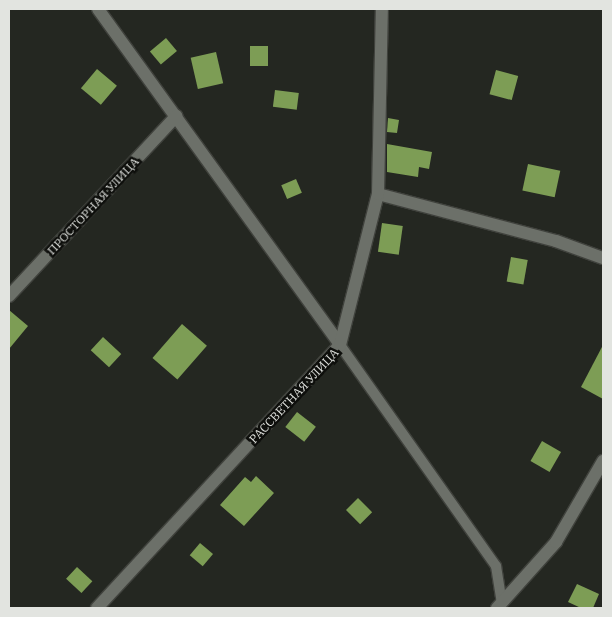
<!DOCTYPE html>
<meta charset="utf-8">
<style>
body{margin:0}
#map{position:relative;width:612px;height:617px;overflow:hidden;background:#242721;font-family:"IBM Plex Serif",serif}
div>[style]{position:absolute}
.building>*{inset:0;background:#7d9d55;transform-origin:0 0}
.roads{filter:drop-shadow(1px 0 #40423d) drop-shadow(-1px 0 #40423d) drop-shadow(0 1px #40423d) drop-shadow(0 -1px #40423d)}
.service>*{height:10px;margin:-5px;padding:0 5px;transform-origin:5px;border-radius:5px;background:#6c7069}
.minor>*{height:12px;margin:-6px;padding:0 6px;transform-origin:6px;border-radius:6px;background:#6c7069}
span{translate:-50% -50%;white-space:nowrap;text-align:center;line-height:1.15;-webkit-text-stroke:5px #0e0f0c;paint-order:stroke}
.street-label{font-size:12px;color:#e2e4e0}
.frame{position:absolute;inset:0;border:10px solid #e2e4e0;pointer-events:none}
</style>
<div id="map">
<div class="building">
<div style="left:166px;top:38px;width:17px;height:21px;rotate:50deg"></div>
<div style="left:250px;top:46px;width:18px;height:20px"></div>
<div style="left:216px;top:52px;width:32px;height:26px;rotate:77deg"></div>
<div style="left:97px;top:69px;width:26px;height:25px;rotate:40deg"></div>
<div style="left:496px;top:70px;width:23px;height:25px;rotate:15deg"></div>
<div style="left:275px;top:90px;width:24px;height:17px;rotate:7deg"></div>
<div style="clip-path:polygon(388px 118px,399px 120px,397px 133px,387px 132px)"></div>
<div style="clip-path:polygon(387px 144px,432px 152px,429px 169px,419px 167px,418px 177px,387px 172px)"></div>
<div style="left:528px;top:164px;width:33px;height:27px;rotate:12deg"></div>
<div style="left:296px;top:179px;width:15px;height:16px;rotate:67deg"></div>
<div style="left:382px;top:223px;width:21px;height:29px;rotate:8deg"></div>
<div style="left:511px;top:257px;width:17px;height:25px;rotate:10deg"></div>
<div style="clip-path:polygon(9px 310px,28px 326px,9px 349px)"></div>
<div style="left:182px;top:324px;width:33px;height:45px;rotate:41deg"></div>
<div style="left:103px;top:337px;width:25px;height:18px;rotate:43deg"></div>
<div style="clip-path:polygon(603px 345px,603px 399px,581px 387px)"></div>
<div style="left:297px;top:412px;width:24px;height:19px;rotate:38deg"></div>
<div style="left:542px;top:441px;width:22px;height:23px;rotate:30deg"></div>
<div style="clip-path:polygon(256px 476px,274px 493px,244px 526px,220px 505px,245px 477px,251px 482px)"></div>
<div style="left:358px;top:498px;width:20px;height:17px;rotate:45deg"></div>
<div style="left:200px;top:543px;width:17px;height:16px;rotate:40deg"></div>
<div style="left:77px;top:567px;width:21px;height:16px;rotate:43deg"></div>
<div style="clip-path:polygon(577px 584px,599px 594px,593px 608px,581px 608px,568px 602px)"></div>
</div>
<div class="roads">
<div class="service">
<div style="left:340px;top:345px;width:271px;rotate:54.8deg"></div>
<div style="left:496px;top:566px;width:37px;rotate:81deg"></div>
</div>
<div class="minor">
<div style="left:98px;top:9px;width:414px;rotate:54.2deg"></div>
<div style="left:378px;top:194px;width:184px;rotate:14.8deg"></div>
<div style="left:556px;top:241px;width:50px;rotate:19.9deg"></div>
<div style="left:9px;top:296px;width:246px;rotate:-47.1deg"></div>
<div style="left:97px;top:608px;width:358px;rotate:-47.3deg"></div>
<div style="left:340px;top:345px;width:156px;rotate:-75.9deg"></div>
<div style="left:378px;top:194px;width:185px;rotate:-88.8deg"></div>
<div style="left:497px;top:608px;width:89px;rotate:-48.2deg"></div>
<div style="left:556px;top:542px;width:94px;rotate:-59.9deg"></div>
</div>
</div>
<div class="street-label">
<span style="left:93px;top:206px;rotate:-47deg">ПРОСТОРНАЯ УЛИЦА</span>
<span style="left:294px;top:396px;rotate:-47deg">РАССВЕТНАЯ УЛИЦА</span>
</div>
<div class="frame"></div>
</div>
